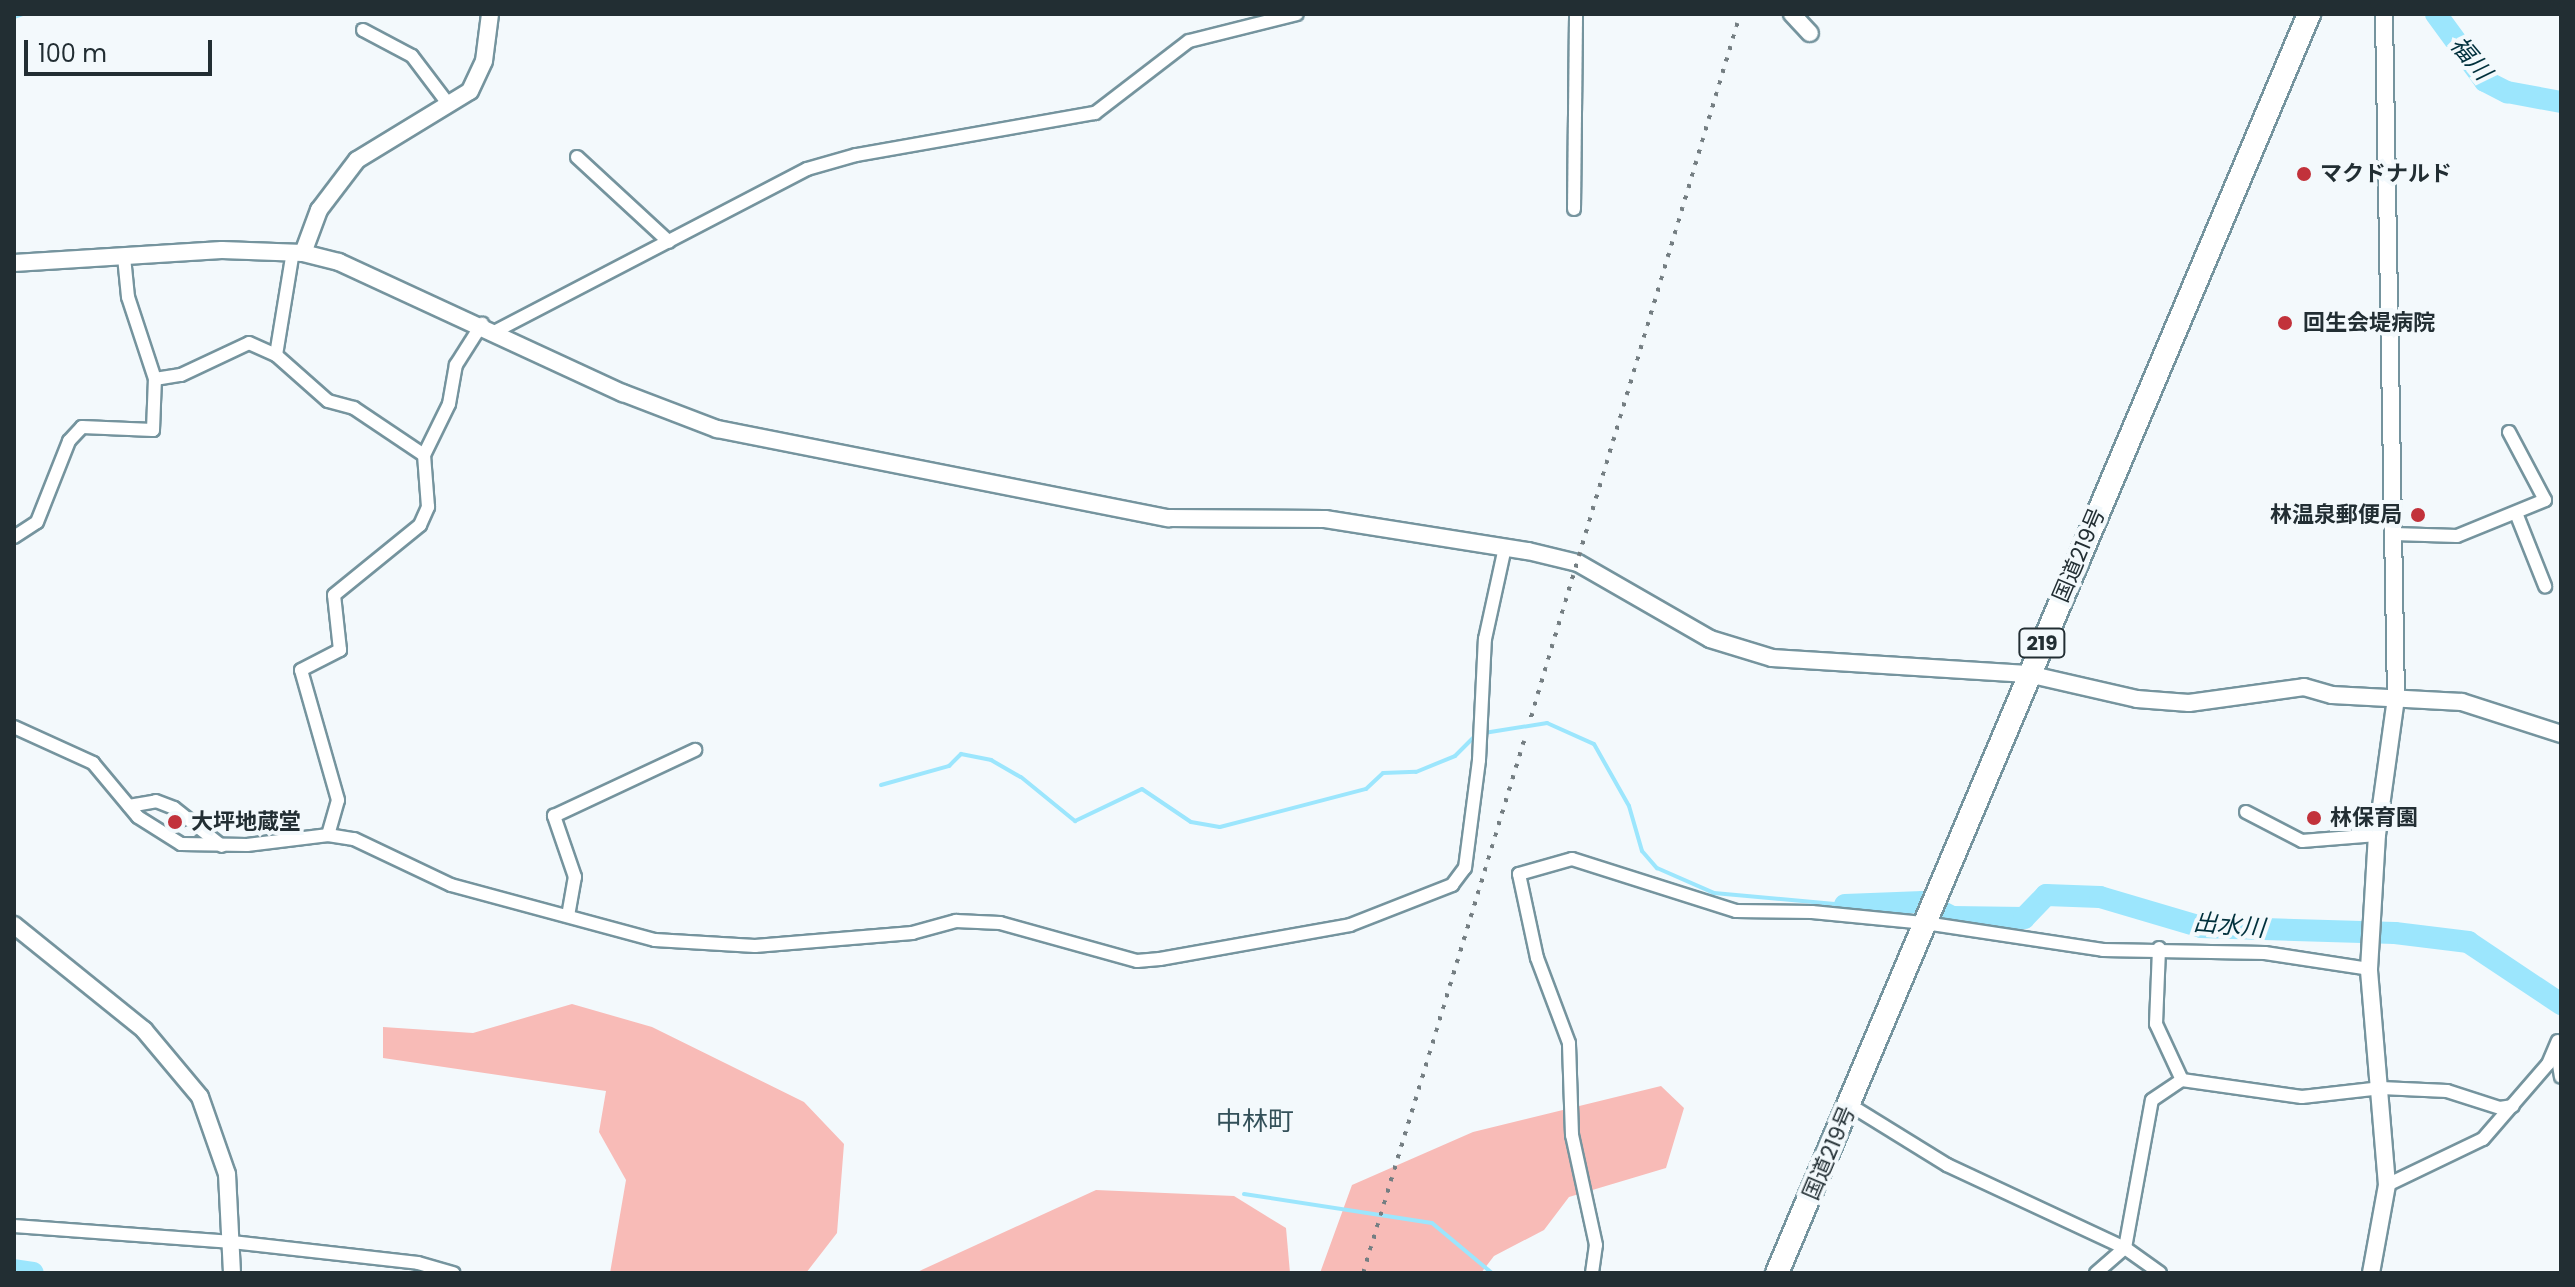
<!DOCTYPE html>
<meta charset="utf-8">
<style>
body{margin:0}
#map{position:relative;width:2575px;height:1287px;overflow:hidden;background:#f3f9fc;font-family:Poppins,"Noto Sans JP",sans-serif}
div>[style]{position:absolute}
.green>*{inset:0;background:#f8bbb7}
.stream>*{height:4px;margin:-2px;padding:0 2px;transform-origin:2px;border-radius:2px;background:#9ce6fd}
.river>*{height:22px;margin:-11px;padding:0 11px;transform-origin:11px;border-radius:11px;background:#9ce6fd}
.roads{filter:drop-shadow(2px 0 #75949e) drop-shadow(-2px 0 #75949e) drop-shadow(0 2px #75949e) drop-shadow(0 -2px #75949e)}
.street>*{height:12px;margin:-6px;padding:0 6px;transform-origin:6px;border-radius:6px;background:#fff}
.secondary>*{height:16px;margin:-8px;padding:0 8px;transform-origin:8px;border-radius:8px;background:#fff}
.highway>*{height:22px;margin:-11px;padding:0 11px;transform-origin:11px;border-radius:11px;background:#fff}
.rail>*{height:4px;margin-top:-2px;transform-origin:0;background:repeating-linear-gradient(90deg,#747e82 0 4px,transparent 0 12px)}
.dots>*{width:22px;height:22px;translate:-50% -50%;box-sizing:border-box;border:4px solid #f3f9fc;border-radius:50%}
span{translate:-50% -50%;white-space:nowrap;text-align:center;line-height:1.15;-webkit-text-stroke:8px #f3f9fc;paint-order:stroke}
.shield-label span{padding:2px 6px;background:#f3f9fc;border:2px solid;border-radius:6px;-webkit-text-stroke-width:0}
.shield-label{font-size:20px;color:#222e33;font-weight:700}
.poi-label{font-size:22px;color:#222e33;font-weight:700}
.left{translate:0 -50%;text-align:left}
.right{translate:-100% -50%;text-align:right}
.street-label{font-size:22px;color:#222e33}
.water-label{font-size:24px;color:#00303c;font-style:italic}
.quarter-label{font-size:26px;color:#335059}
.frame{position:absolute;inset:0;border:16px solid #222e33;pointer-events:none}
.scale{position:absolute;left:24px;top:40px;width:188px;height:36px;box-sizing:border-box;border:4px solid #222e33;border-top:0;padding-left:10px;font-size:24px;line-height:28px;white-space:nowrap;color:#222e33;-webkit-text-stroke:6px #f3f9fc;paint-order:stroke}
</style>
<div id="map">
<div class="green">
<div style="clip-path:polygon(572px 1004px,652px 1027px,804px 1102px,844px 1144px,837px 1233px,806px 1273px,610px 1273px,626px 1180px,599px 1132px,606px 1091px,383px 1058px,383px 1027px,473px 1033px)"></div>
<div style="clip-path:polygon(1661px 1086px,1684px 1108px,1666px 1168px,1569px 1197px,1544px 1230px,1494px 1256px,1481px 1273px,1320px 1273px,1352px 1185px,1473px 1132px)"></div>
<div style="clip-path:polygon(1096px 1190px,1234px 1196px,1286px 1228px,1290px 1273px,915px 1273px)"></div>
</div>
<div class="stream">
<div style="left:14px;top:17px;width:9px;rotate:-18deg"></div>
<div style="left:1484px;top:733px;width:64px;rotate:-9deg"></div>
<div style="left:1547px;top:723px;width:51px;rotate:24.1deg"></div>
<div style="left:1594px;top:744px;width:71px;rotate:60.6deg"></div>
<div style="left:1629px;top:806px;width:47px;rotate:73.9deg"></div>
<div style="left:1642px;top:851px;width:23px;rotate:49deg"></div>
<div style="left:1657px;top:868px;width:62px;rotate:23.7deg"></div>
<div style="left:1714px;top:893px;width:132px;rotate:5.2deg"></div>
<div style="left:881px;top:785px;width:71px;rotate:-15.6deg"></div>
<div style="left:949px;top:766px;width:17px;rotate:-45deg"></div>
<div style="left:961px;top:754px;width:31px;rotate:11deg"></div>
<div style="left:991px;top:760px;width:34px;rotate:30deg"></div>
<div style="left:1021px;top:777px;width:70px;rotate:39.2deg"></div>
<div style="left:1075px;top:821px;width:74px;rotate:-25.5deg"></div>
<div style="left:1142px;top:789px;width:59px;rotate:34deg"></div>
<div style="left:1191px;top:822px;width:29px;rotate:10deg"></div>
<div style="left:1220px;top:827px;width:151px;rotate:-14.6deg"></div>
<div style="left:1366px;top:789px;width:23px;rotate:-43deg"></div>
<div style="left:1383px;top:773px;width:33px;rotate:-2deg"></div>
<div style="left:1416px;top:772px;width:42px;rotate:-22.3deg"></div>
<div style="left:1455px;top:756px;width:30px;rotate:-45deg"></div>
<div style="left:1244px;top:1194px;width:190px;rotate:8.8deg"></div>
<div style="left:1432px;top:1223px;width:78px;rotate:39.8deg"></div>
</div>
<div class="river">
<div style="left:2436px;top:14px;width:83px;rotate:53.8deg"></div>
<div style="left:2485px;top:81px;width:25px;rotate:27deg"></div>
<div style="left:2507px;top:92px;width:55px;rotate:10.5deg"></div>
<div style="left:1845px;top:905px;width:78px;rotate:-2.2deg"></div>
<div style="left:1923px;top:902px;width:34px;rotate:27deg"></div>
<div style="left:1953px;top:917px;width:71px;rotate:0.8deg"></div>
<div style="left:2024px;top:918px;width:32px;rotate:-46deg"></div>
<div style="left:2046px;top:895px;width:54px;rotate:2.1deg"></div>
<div style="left:2100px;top:897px;width:105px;rotate:16.5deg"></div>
<div style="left:2201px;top:927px;width:194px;rotate:1.8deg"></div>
<div style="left:2395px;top:933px;width:74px;rotate:7deg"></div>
<div style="left:2468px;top:942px;width:112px;rotate:33.7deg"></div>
<div style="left:14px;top:1270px;width:19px;rotate:9deg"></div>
</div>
<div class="roads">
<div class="street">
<div style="left:363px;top:30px;width:55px;rotate:28deg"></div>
<div style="left:412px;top:56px;width:61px;rotate:52.9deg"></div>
<div style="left:577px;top:157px;width:125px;rotate:42.7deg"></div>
<div style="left:1574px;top:209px;width:195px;rotate:-89.4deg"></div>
<div style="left:496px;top:331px;width:351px;rotate:-27.5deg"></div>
<div style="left:807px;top:169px;width:51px;rotate:-15.9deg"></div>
<div style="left:856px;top:155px;width:243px;rotate:-10deg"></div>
<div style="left:1095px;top:113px;width:118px;rotate:-37.5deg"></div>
<div style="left:1189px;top:41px;width:111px;rotate:-14deg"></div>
<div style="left:276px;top:355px;width:105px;rotate:-80.7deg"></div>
<div style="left:155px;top:379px;width:26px;rotate:-9deg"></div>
<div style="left:181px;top:375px;width:75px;rotate:-25.2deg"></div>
<div style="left:249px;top:343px;width:30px;rotate:24deg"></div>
<div style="left:276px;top:355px;width:69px;rotate:41.5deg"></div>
<div style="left:328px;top:401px;width:27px;rotate:15deg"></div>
<div style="left:354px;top:408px;width:84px;rotate:33.9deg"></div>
<div style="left:2516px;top:513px;width:79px;rotate:68.3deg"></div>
<div style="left:2394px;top:534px;width:63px;rotate:1.8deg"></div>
<div style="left:2457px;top:536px;width:95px;rotate:-22.2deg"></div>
<div style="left:2545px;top:500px;width:77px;rotate:-117.9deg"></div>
<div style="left:14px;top:537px;width:27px;rotate:-33deg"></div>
<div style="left:37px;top:522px;width:87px;rotate:-68.4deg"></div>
<div style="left:69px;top:441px;width:19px;rotate:-47deg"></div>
<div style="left:82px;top:427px;width:71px;rotate:2.4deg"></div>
<div style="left:153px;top:430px;width:51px;rotate:-87.8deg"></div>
<div style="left:155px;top:379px;width:86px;rotate:-108.2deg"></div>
<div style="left:128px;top:297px;width:40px;rotate:-95.7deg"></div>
<div style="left:14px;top:727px;width:87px;rotate:24.5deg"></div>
<div style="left:93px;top:763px;width:70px;rotate:50.2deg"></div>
<div style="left:138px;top:817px;width:51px;rotate:32.1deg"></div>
<div style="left:181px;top:844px;width:66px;rotate:0.9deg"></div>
<div style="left:247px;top:845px;width:82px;rotate:-7deg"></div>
<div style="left:328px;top:835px;width:26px;rotate:9deg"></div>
<div style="left:354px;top:839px;width:107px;rotate:25.4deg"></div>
<div style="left:451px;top:885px;width:211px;rotate:15.1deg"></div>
<div style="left:655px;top:940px;width:100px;rotate:3.4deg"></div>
<div style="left:755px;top:946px;width:158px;rotate:-4.7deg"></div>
<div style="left:912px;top:933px;width:46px;rotate:-15.3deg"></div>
<div style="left:956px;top:921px;width:44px;rotate:2.6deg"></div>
<div style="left:1000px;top:923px;width:142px;rotate:15.5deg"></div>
<div style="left:1137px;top:961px;width:23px;rotate:-5deg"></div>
<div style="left:1160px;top:959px;width:193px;rotate:-10.1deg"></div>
<div style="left:1350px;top:925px;width:110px;rotate:-21.4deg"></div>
<div style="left:1452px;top:885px;width:21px;rotate:-53deg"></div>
<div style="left:1465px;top:868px;width:109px;rotate:-82.6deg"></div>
<div style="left:1479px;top:760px;width:121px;rotate:-87.2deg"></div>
<div style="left:1485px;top:639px;width:94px;rotate:-77.7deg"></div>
<div style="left:129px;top:806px;width:27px;rotate:-10deg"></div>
<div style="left:156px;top:801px;width:19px;rotate:21deg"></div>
<div style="left:174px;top:808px;width:61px;rotate:38.4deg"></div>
<div style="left:2246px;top:812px;width:63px;rotate:27.4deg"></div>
<div style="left:2302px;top:841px;width:75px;rotate:-4.6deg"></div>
<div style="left:328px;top:835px;width:36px;rotate:-74deg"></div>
<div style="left:338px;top:800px;width:135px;rotate:-105.9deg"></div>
<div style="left:301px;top:670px;width:44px;rotate:-27.1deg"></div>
<div style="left:340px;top:650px;width:55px;rotate:-96.2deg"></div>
<div style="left:334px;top:595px;width:111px;rotate:-39.1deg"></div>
<div style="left:420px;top:525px;width:20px;rotate:-66deg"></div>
<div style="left:428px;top:507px;width:52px;rotate:-94.4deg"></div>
<div style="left:424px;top:455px;width:57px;rotate:-63.9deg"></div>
<div style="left:449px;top:404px;width:40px;rotate:-80deg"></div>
<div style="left:456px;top:365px;width:49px;rotate:-57.6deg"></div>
<div style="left:568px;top:916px;width:40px;rotate:-80deg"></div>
<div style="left:575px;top:877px;width:65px;rotate:-109deg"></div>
<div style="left:554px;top:816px;width:156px;rotate:-25.1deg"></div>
<div style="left:2557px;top:1052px;width:25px;rotate:81deg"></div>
<div style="left:2182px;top:1080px;width:121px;rotate:8.1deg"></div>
<div style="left:2302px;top:1097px;width:80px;rotate:-6.5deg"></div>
<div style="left:2381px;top:1088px;width:66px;rotate:2.6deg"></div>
<div style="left:2447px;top:1091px;width:56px;rotate:17.8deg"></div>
<div style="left:2500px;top:1108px;width:13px;rotate:-9deg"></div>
<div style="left:1850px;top:1105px;width:114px;rotate:31.7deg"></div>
<div style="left:1947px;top:1165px;width:196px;rotate:25deg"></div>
<div style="left:2125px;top:1248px;width:43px;rotate:35.5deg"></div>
<div style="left:2387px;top:1185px;width:106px;rotate:-25.6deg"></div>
<div style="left:2483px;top:1139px;width:99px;rotate:-49.1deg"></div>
<div style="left:2548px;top:1064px;width:25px;rotate:-67deg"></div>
<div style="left:14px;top:1226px;width:219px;rotate:4.2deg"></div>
<div style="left:232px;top:1242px;width:187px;rotate:6.4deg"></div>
<div style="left:418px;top:1263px;width:37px;rotate:16deg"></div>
<div style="left:1592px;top:1273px;width:28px;rotate:-82deg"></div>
<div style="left:1596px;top:1245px;width:113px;rotate:-102.3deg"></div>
<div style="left:1572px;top:1135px;width:92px;rotate:-91.9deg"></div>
<div style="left:1569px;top:1043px;width:91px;rotate:-110.6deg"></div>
<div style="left:1537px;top:958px;width:86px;rotate:-102.1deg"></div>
<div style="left:1519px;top:874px;width:55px;rotate:-15.8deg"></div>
<div style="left:1572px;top:859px;width:172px;rotate:17.6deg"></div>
<div style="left:1736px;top:911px;width:76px;rotate:0.8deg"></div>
<div style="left:1812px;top:912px;width:114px;rotate:5.6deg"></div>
<div style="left:1925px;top:923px;width:180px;rotate:8.6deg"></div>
<div style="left:2103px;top:950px;width:162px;rotate:1.1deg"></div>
<div style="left:2265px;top:953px;width:105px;rotate:8.7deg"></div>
<div style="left:2096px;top:1273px;width:38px;rotate:-41deg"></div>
<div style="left:2125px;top:1248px;width:150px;rotate:-79.7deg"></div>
<div style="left:2152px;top:1100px;width:36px;rotate:-34deg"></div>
<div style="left:2182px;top:1080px;width:62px;rotate:-114.9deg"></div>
<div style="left:2156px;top:1024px;width:76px;rotate:-87.7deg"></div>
</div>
<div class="secondary">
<div style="left:1792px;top:14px;width:26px;rotate:47deg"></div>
<div style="left:303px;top:253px;width:46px;rotate:-69.6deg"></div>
<div style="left:319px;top:210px;width:63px;rotate:-52.8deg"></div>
<div style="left:357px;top:160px;width:132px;rotate:-31.4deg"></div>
<div style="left:470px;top:91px;width:33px;rotate:-65deg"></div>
<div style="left:484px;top:61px;width:47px;rotate:-82.7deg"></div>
<div style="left:14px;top:263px;width:208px;rotate:-3.6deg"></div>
<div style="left:222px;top:250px;width:81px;rotate:2.1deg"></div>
<div style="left:303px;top:253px;width:37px;rotate:14deg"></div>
<div style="left:339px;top:262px;width:313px;rotate:24.8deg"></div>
<div style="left:623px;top:393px;width:101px;rotate:21deg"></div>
<div style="left:717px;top:429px;width:460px;rotate:11.2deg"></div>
<div style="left:1168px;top:518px;width:157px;rotate:0.4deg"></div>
<div style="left:1325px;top:519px;width:206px;rotate:9deg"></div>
<div style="left:1528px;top:551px;width:51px;rotate:13.5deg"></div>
<div style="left:1578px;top:563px;width:152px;rotate:29.9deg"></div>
<div style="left:1710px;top:639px;width:65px;rotate:17deg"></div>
<div style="left:1772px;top:658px;width:256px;rotate:3.6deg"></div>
<div style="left:2028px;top:674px;width:112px;rotate:12.9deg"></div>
<div style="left:2137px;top:699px;width:52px;rotate:4.4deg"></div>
<div style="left:2189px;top:703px;width:116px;rotate:-7.9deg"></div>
<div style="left:2304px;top:687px;width:29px;rotate:16deg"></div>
<div style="left:2332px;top:695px;width:130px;rotate:3.1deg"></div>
<div style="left:2462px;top:702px;width:104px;rotate:17.9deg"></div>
<div style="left:14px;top:925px;width:167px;rotate:38.9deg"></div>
<div style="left:144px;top:1030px;width:87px;rotate:50.1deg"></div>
<div style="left:200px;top:1097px;width:82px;rotate:70.7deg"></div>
<div style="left:227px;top:1174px;width:99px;rotate:87.1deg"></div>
<div style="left:2371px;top:1273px;width:89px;rotate:-79.7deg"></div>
<div style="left:2387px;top:1185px;width:217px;rotate:-94.8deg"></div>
<div style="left:2369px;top:969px;width:134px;rotate:-86.6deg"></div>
<div style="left:2377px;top:835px;width:138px;rotate:-82.1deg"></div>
<div style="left:2396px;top:698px;width:684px;rotate:-91.01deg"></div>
</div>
<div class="highway">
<div style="left:1777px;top:1273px;width:1367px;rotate:-67.09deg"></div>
</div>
</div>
<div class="rail">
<div style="left:1531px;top:717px;width:733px;rotate:-73.44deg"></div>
<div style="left:1363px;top:1273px;width:563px;rotate:-73.17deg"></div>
</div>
<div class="dots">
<div style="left:2304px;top:174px;background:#c2323b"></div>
<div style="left:2285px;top:323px;background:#c2323b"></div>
<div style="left:2418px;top:515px;background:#c2323b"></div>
<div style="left:2314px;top:818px;background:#c2323b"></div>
<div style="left:175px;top:822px;background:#c2323b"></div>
</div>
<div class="shield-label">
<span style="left:2042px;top:643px">219</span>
</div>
<div class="poi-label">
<span class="left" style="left:2320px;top:174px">マクドナルド</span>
<span class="left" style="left:2303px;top:323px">回生会堤病院</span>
<span class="right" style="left:2402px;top:515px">林温泉郵便局</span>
<span class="left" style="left:2330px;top:818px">林保育園</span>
<span class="left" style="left:191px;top:822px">大坪地蔵堂</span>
</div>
<div class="street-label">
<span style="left:2079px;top:555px;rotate:-67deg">国道219号</span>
<span style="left:1829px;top:1153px;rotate:-67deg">国道219号</span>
</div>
<div class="water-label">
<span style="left:2471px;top:58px;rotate:50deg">福川</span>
<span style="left:2229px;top:925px;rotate:5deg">出水川</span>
</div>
<div class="quarter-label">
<span style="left:1255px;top:1122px">中林町</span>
</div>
<div class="frame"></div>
<div class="scale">100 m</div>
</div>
